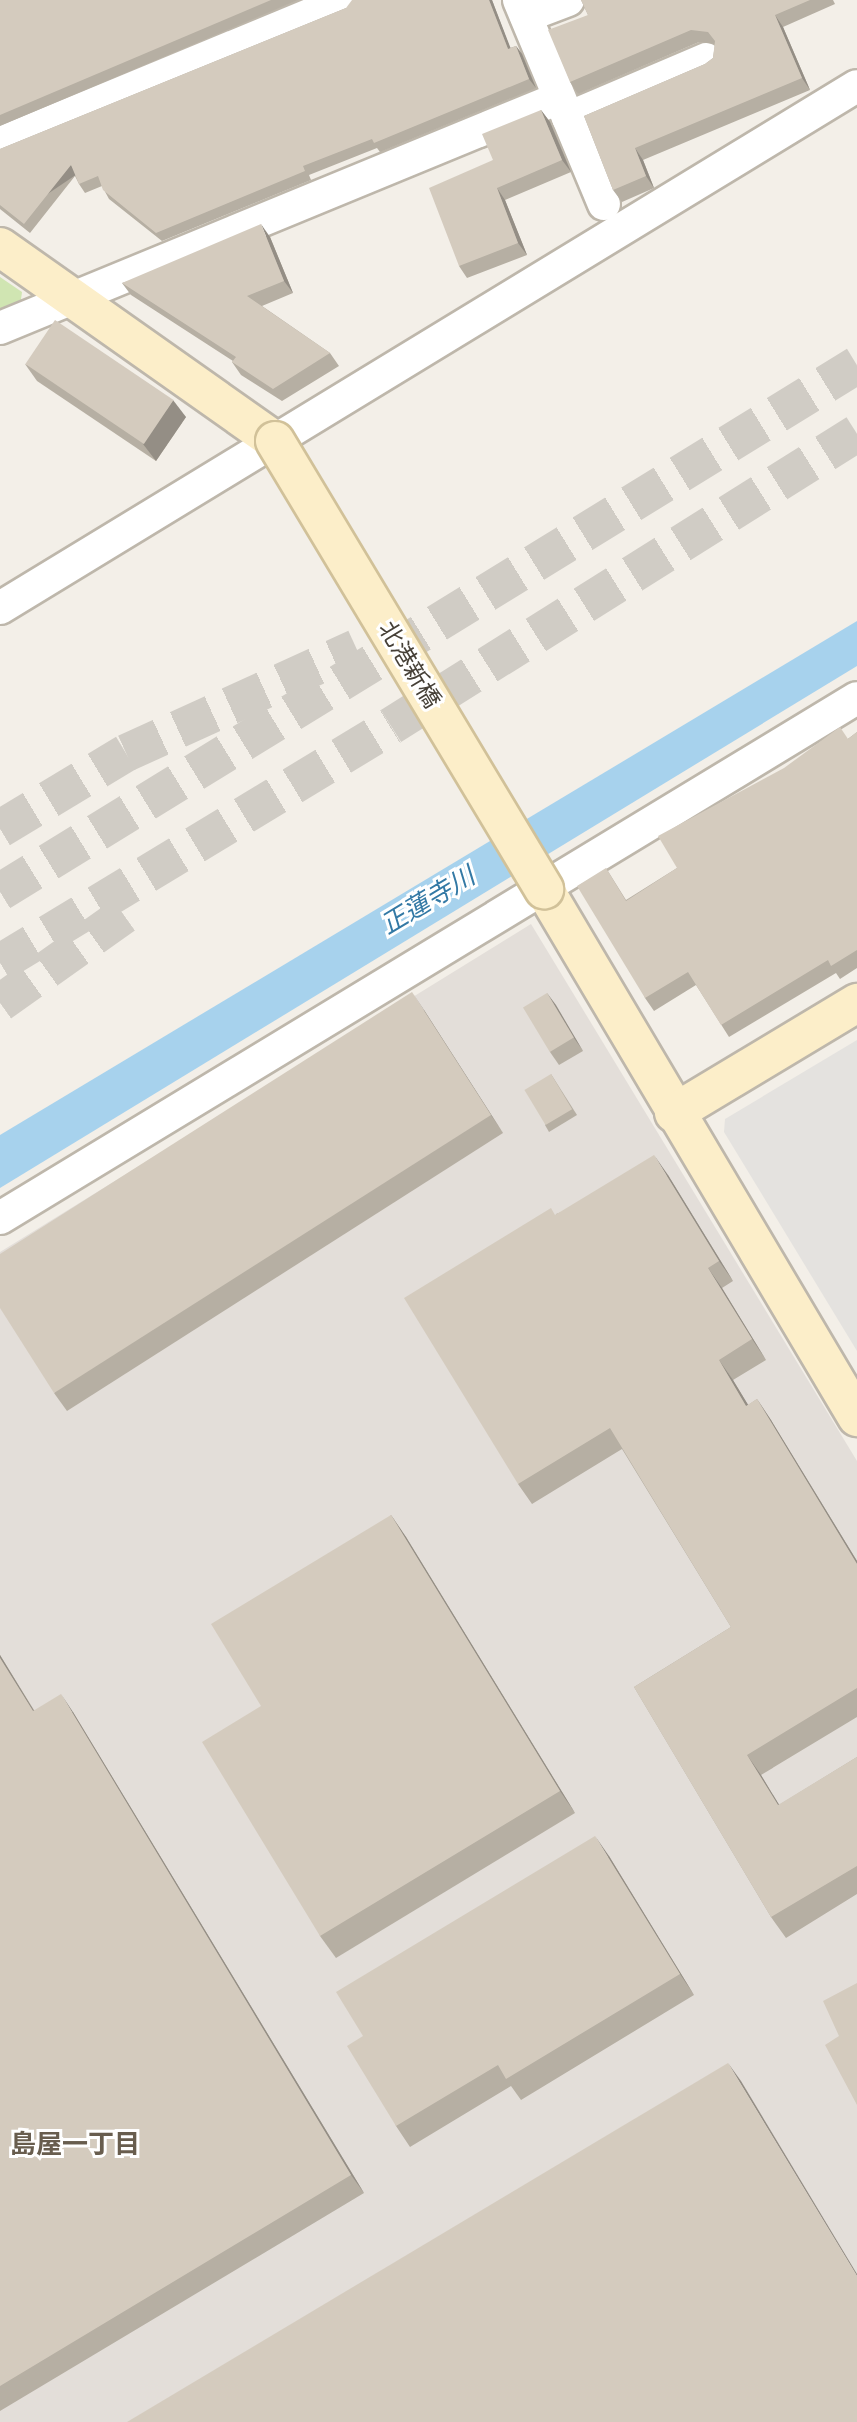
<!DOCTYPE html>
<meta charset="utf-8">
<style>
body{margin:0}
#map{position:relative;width:857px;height:2422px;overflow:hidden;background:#f3efe8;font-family:"Fira Sans Condensed","Noto Sans JP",sans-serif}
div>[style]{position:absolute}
.industrial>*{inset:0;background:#e3ded9}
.green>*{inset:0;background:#d0e5b2}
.parking>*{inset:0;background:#e4e2df}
.water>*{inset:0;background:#a7d2ed}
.highway-tunnel>*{height:38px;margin-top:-19px;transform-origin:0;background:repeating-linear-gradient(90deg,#d0ccc5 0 38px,transparent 0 57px)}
.roads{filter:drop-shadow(2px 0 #beb7ab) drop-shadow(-2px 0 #beb7ab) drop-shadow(0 2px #beb7ab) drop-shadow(0 -2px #beb7ab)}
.street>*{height:32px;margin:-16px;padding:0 16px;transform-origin:16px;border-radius:16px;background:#fff}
.secondary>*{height:38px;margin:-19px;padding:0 19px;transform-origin:19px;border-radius:19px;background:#fceec9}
.bridges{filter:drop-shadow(2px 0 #d1c199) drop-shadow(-2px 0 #d1c199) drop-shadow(0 2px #d1c199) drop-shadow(0 -2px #d1c199)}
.secondary-bridge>*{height:38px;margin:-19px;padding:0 19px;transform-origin:19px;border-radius:19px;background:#fceec9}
.wall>*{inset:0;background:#b6afa3}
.shaded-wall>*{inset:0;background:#948e85;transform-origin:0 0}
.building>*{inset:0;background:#d4cbbe;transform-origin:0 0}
span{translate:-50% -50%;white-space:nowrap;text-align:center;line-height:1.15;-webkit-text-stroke:6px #fff;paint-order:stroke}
.street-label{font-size:24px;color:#464037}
.water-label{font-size:26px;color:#3379a5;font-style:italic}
.neighbourhood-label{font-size:26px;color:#685d4e;font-weight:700}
</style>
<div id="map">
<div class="industrial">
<div style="clip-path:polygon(531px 924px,857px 1461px,857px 2422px,0 2422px,0 1252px)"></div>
</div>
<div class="green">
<div style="clip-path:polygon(0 277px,22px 292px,20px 307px,0 314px)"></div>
</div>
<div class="parking">
<div style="clip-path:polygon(857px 1040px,857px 1351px,724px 1132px,725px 1119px)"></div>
</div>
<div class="water">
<div style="clip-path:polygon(857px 621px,857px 666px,0 1188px,0 1135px)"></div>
</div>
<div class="highway-tunnel">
<div style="left:0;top:829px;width:147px;rotate:-31.1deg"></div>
<div style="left:126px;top:753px;width:253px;rotate:-24.5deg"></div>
<div style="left:0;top:892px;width:1006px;rotate:-31.59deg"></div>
<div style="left:0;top:963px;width:457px;rotate:-31.2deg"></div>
<div style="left:391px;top:726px;width:550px;rotate:-32.16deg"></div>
<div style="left:0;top:1003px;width:152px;rotate:-35.4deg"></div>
</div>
<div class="roads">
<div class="street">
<div style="left:519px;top:0;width:221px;rotate:67.4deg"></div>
<div style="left:526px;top:16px;width:45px;rotate:-20.9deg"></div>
<div style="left:568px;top:118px;width:150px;rotate:-23.1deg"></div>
<div style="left:0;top:143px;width:373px;rotate:-22.5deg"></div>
<div style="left:0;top:328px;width:604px;rotate:-22.36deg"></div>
<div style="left:0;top:608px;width:1003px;rotate:-31.35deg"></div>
<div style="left:0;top:1218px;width:1002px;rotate:-31.25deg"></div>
</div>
<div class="secondary">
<div style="left:0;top:247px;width:337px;rotate:35.2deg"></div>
<div style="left:544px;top:889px;width:614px;rotate:59.34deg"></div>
<div style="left:674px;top:1113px;width:214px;rotate:-31deg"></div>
</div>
</div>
<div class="bridges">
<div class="secondary-bridge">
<div style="left:275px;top:441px;width:523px;rotate:59.02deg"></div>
</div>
</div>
<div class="wall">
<div style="clip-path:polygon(0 0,298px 0,0 126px)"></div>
<div style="clip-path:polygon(492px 0,510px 48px,516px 46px,522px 54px,536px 88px,380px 152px,377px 148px,309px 175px,311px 180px,162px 241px,109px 199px,102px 186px,85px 193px,79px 184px,75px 176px,30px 233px,0 209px,0 149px,346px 8px)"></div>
<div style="clip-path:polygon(581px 0,833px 0,835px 4px,783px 27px,810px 90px,643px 160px,654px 188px,622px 202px,613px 190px,584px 116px,705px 64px,713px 58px,715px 44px,699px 42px,578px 94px,570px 82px,588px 15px)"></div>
<div style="clip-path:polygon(541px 110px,550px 122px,571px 172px,505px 200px,527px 255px,467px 278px,459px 266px,493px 160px)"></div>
<div style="clip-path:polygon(270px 237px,293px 293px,262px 306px,330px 353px,339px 366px,282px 401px,241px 375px,232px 362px,233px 361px,131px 295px,122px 283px)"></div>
<div style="clip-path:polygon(25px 364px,186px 417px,156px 461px,37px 381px)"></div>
<div style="clip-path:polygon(857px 732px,857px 968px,840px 979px,836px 973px,729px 1037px,696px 985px,654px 1011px,645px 998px,606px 868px,626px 900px,677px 868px)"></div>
<div style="clip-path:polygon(547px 993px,583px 1051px,559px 1065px,550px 1052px)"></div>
<div style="clip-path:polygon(424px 1010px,503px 1133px,67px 1411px,54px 1393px)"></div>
<div style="clip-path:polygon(551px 1074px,577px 1115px,549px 1132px,545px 1125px)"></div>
<div style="clip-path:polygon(668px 1175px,733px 1281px,722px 1288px,766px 1360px,733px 1380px,748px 1405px,757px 1399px,771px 1420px,857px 1561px,857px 1717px,761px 1775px,779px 1805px,857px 1757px,857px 1894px,786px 1938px,771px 1917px,634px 1687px,731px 1627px,622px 1449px,532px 1504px,518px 1484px,556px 1214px)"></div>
<div style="clip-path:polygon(391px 1515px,406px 1537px,575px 1813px,336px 1958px,320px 1936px,261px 1706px)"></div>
<div style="clip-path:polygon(0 1655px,34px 1710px,73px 1712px,364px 2193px,0 2411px)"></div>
<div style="clip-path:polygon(609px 1856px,694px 1995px,521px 2100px,511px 2086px,410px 2147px,396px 2126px,363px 2036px)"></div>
</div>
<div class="shaded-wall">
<div style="clip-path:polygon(489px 0,492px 0,514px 57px,508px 49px)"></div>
<div style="clip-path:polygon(775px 15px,783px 27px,810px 90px,802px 78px)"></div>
<div style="clip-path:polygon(516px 46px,522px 54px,536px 88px,529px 79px)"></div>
<div style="clip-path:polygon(541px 110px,550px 122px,571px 172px,562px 160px)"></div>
<div style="clip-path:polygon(635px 148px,643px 160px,654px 188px,646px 176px)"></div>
<div style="left:71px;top:165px;width:11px;height:75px;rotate:56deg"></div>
<div style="clip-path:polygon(497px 188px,505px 200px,527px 255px,518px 243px)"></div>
<div style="clip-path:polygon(261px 224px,270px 237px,293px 293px,284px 281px)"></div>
<div style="clip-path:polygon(173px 400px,186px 417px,156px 461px,143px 444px)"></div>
<div style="clip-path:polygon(412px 992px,424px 1010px,503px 1133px,491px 1115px)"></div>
<div style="clip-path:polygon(547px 993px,556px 1005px,583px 1051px,574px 1038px)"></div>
<div style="clip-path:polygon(654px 1155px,668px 1175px,733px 1281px,719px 1261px)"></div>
<div style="clip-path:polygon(708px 1268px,722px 1288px,766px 1360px,752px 1339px)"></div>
<div style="clip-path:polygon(719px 1360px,733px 1380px,761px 1426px,746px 1406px)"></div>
<div style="clip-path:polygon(757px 1399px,771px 1420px,857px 1561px,857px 1564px)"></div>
<div style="clip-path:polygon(391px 1515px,406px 1537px,575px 1813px,560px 1791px)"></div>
<div style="clip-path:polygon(0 1655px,45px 1729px,33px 1711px,0 1658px)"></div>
<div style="clip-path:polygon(61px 1694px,73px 1712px,364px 2193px,351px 2175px)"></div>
<div style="clip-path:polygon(747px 1755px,761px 1775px,792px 1826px,778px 1805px)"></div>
<div style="clip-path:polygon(595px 1836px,609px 1856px,694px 1995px,680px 1974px)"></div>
<div style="clip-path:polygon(728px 2063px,741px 2081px,857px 2274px,857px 2276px)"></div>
</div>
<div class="building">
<div style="clip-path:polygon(0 0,271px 0,0 115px)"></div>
<div style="clip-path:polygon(352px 0,489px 0,508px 49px,516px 46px,529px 79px,374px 143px,372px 139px,303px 166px,305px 171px,156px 233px,103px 190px,98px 176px,79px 184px,71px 165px,24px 224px,0 205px,0 149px,346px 8px)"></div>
<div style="clip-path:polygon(581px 0,810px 0,775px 15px,802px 78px,635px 148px,646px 176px,613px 190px,584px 116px,705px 64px,713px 58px,715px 41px,708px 32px,691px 30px,570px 82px,548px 30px,588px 15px)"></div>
<div style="clip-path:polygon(541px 110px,562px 160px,497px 188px,518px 243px,459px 266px,429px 188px,493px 160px,482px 134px)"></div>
<div style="clip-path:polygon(261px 224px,284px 281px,247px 296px,330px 353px,273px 389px,232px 362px,236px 357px,122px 283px)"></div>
<div style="left:55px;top:320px;width:143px;height:53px;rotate:34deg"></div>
<div style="clip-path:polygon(840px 727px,848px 739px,857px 732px,857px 950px,831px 966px,828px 960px,721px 1025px,688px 972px,645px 998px,577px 886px,606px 868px,626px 901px,677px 868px,658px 836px,784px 768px)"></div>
<div style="clip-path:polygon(412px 992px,491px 1115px,54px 1393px,0 1308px,0 1254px)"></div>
<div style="left:547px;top:993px;width:52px;height:28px;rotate:59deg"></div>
<div style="left:551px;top:1074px;width:41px;height:31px;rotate:59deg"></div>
<div style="clip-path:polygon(654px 1155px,719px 1261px,708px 1268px,752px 1339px,719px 1360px,746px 1406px,757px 1399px,857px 1564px,857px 1688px,747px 1755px,778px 1805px,857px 1757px,857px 1866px,771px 1917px,634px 1687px,731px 1627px,610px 1428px,518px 1484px,404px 1298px,551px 1208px,555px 1215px)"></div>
<div style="clip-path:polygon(391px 1515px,560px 1791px,320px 1936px,202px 1742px,261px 1706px,211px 1624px)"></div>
<div style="clip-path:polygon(0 1658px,33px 1711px,61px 1694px,351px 2175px,0 2386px)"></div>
<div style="clip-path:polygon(595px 1836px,680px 1974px,506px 2079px,498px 2065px,396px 2126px,347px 2046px,363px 2036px,336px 1992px)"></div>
<div style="clip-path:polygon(857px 1983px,857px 2105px,825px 2045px,839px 2036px,823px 2001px)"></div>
<div style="clip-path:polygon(728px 2063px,857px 2276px,857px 2422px,127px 2422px)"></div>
</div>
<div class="street-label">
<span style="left:409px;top:665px;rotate:59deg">北港新橋</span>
</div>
<div class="water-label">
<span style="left:428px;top:901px;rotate:-31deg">正蓮寺川</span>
</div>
<div class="neighbourhood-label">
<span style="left:75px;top:2145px">島屋一丁目</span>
</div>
</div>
